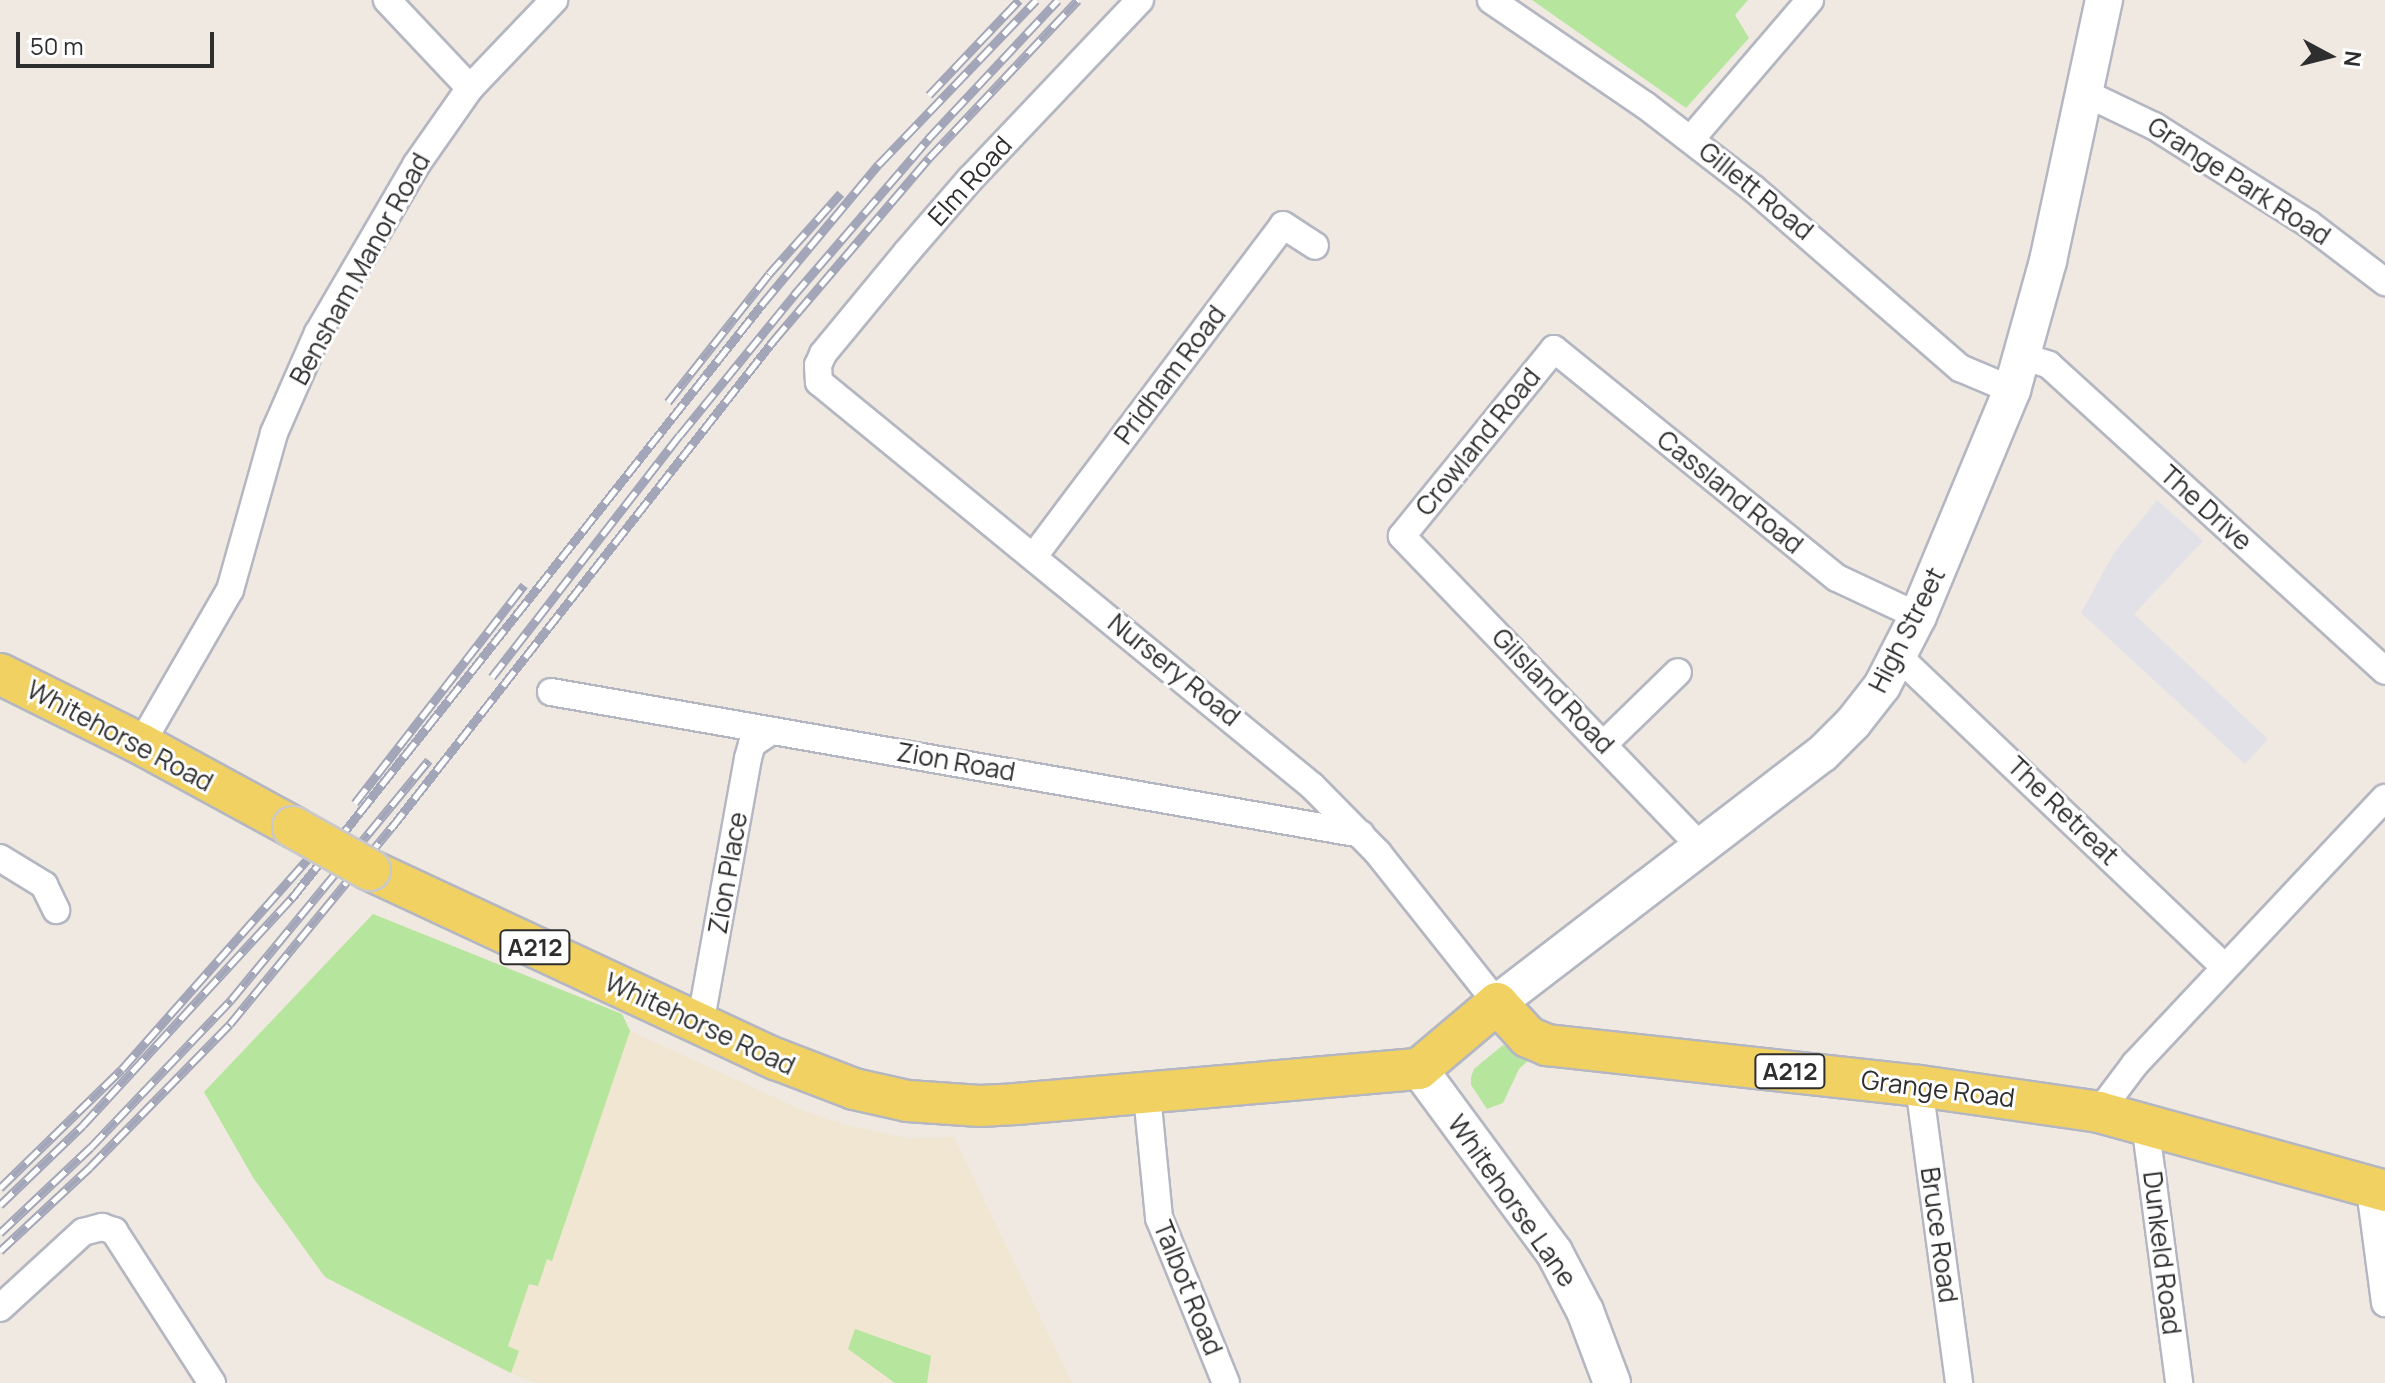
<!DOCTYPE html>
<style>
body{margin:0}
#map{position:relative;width:2385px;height:1383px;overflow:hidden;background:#efe9e1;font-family:Manrope,sans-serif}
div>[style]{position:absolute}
.industrial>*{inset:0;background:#e3e1e8}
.education>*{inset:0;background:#f0e6d1}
.green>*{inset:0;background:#b6e59e}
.roads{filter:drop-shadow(2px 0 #b4b7c1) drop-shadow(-2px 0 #b4b7c1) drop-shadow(0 2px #b4b7c1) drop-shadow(0 -2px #b4b7c1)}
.street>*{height:26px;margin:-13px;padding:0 13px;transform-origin:13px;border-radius:13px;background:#fff}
.secondary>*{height:36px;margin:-18px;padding:0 18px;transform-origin:18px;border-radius:18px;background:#fff}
.primary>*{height:40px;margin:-20px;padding:0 20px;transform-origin:20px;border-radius:20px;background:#f2d163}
.rail>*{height:9px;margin-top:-4.5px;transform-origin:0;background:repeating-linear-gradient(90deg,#fff 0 18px,#a3a6b8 0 36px);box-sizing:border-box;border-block:2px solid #a3a6b8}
.bridges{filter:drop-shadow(2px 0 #c9c9c9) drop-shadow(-2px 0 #c9c9c9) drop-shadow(0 2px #c9c9c9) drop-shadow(0 -2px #c9c9c9)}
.primary-bridge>*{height:40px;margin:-20px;padding:0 20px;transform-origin:20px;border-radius:20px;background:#f2d163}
span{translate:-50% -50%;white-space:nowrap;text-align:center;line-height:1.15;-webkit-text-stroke:6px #fff;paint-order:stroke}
.shield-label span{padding:2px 6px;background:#fff;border:2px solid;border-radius:6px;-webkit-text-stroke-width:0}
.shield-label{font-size:24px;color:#2e2e2e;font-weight:700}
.street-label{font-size:26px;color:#2e2e2e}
.north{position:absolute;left:2289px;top:16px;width:80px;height:80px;-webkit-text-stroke:6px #fff;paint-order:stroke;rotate:97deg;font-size:22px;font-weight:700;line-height:32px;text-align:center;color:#2e2e2e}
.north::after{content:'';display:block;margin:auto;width:28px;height:36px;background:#2e2e2e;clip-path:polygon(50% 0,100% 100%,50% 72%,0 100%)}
.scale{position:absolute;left:16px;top:32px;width:198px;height:36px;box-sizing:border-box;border:4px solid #2e2e2e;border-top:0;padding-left:10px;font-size:24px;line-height:28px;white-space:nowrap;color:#2e2e2e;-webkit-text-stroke:6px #fff;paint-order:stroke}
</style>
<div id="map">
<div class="industrial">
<div style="clip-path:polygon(2157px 500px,2203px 541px,2134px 614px,2268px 739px,2245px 764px,2081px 613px,2114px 553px)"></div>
</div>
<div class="education">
<div style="clip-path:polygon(373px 914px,622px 1014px,630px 1031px,804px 1111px,842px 1124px,906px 1138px,954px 1137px,1072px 1383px,536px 1383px,505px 1371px,325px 1277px,254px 1179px,204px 1092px)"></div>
</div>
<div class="green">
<div style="clip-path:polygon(1532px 0,1748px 0,1735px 15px,1749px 38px,1686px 108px)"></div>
<div style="clip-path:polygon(373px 914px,622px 1014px,630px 1031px,552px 1261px,547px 1259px,538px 1286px,529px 1284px,508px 1346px,519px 1351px,511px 1373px,325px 1277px,254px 1179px,204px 1092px)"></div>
<div style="clip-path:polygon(1503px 1045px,1531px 1058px,1519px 1069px,1503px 1103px,1487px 1109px,1471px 1085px,1471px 1077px,1474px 1069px)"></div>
<div style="clip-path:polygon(855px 1329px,931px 1356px,927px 1383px,895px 1383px,848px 1349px)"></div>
</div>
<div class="roads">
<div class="street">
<div style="left:387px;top:0;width:121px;rotate:46.7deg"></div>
<div style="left:1140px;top:0;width:247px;rotate:133.5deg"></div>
<div style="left:970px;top:179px;width:96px;rotate:130.8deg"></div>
<div style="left:907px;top:252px;width:132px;rotate:129.5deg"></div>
<div style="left:823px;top:354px;width:12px;rotate:114deg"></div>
<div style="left:818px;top:365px;width:17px;rotate:87deg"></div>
<div style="left:819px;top:382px;width:637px;rotate:39.33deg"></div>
<div style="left:1312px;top:786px;width:94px;rotate:45.4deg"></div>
<div style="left:1378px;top:853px;width:191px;rotate:51.6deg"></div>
<div style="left:1491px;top:0;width:186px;rotate:34.3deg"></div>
<div style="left:1645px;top:105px;width:138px;rotate:37.6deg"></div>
<div style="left:1754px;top:189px;width:273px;rotate:41deg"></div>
<div style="left:1960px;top:368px;width:56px;rotate:22.9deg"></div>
<div style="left:2085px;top:93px;width:76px;rotate:25.6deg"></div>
<div style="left:2154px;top:126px;width:183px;rotate:32.3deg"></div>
<div style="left:2309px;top:224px;width:96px;rotate:37.3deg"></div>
<div style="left:1691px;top:139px;width:183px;rotate:-49.4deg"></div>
<div style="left:2022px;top:356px;width:28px;rotate:18deg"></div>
<div style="left:2049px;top:365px;width:454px;rotate:42.3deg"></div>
<div style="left:1034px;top:556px;width:414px;rotate:-53deg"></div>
<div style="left:1283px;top:225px;width:38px;rotate:33deg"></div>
<div style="left:1899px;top:657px;width:450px;rotate:43.6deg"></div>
<div style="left:551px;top:692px;width:822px;rotate:9.94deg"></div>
<div style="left:141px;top:744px;width:178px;rotate:-60deg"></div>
<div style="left:230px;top:590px;width:163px;rotate:-74.3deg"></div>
<div style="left:274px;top:433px;width:109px;rotate:-66.3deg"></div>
<div style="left:318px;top:333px;width:194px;rotate:-59.7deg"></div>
<div style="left:416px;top:165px;width:94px;rotate:-55deg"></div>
<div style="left:470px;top:88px;width:122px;rotate:-46.3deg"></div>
<div style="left:1604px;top:744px;width:103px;rotate:-44.2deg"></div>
<div style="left:1702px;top:848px;width:433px;rotate:-133.9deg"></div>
<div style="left:1402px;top:536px;width:241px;rotate:-50.9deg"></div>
<div style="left:1554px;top:349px;width:364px;rotate:39deg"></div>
<div style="left:1837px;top:578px;width:89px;rotate:25.1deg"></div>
<div style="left:0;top:858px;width:52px;rotate:31.5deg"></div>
<div style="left:44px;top:885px;width:28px;rotate:64deg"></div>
<div style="left:700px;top:1025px;width:271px;rotate:-79.8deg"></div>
<div style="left:748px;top:758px;width:15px;rotate:-74deg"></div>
<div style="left:752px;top:744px;width:22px;rotate:-34deg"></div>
<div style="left:1919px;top:1086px;width:300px;rotate:82.3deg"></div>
<div style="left:1147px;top:1095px;width:124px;rotate:84.4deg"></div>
<div style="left:1159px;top:1218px;width:178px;rotate:67.9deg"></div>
<div style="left:2099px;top:1112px;width:60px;rotate:-53.1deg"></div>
<div style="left:2135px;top:1064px;width:365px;rotate:-46.8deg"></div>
<div style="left:2145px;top:1123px;width:262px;rotate:82.5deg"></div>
<div style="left:2374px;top:1187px;width:17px;rotate:97deg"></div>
<div style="left:2372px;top:1204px;width:100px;rotate:82.5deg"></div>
<div style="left:0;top:1308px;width:113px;rotate:-42.5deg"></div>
<div style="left:83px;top:1232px;width:20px;rotate:-15deg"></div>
<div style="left:102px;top:1227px;width:13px;rotate:18deg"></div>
<div style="left:114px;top:1231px;width:181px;rotate:57.2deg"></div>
</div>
<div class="secondary">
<div style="left:1497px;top:1003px;width:409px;rotate:-37.5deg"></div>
<div style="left:1822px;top:754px;width:44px;rotate:-45deg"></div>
<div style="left:1853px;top:723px;width:47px;rotate:-51.9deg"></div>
<div style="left:1882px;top:686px;width:79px;rotate:-62.8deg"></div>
<div style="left:1918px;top:616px;width:245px;rotate:-67.4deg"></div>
<div style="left:2012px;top:390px;width:134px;rotate:-74.4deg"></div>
<div style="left:2048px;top:261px;width:267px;rotate:-77.9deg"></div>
<div style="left:1419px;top:1069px;width:227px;rotate:53.6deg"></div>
<div style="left:1554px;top:1252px;width:67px;rotate:62.3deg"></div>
<div style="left:1585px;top:1311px;width:77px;rotate:69.4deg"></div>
</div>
<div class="primary">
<div style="left:0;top:674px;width:157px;rotate:26.4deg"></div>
<div style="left:141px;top:744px;width:173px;rotate:28.6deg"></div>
<div style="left:370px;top:870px;width:448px;rotate:25deg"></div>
<div style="left:776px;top:1059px;width:84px;rotate:21deg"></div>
<div style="left:854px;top:1089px;width:55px;rotate:12.5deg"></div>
<div style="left:908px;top:1101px;width:72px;rotate:4deg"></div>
<div style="left:980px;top:1106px;width:36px;rotate:-3deg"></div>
<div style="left:1016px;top:1104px;width:405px;rotate:-5deg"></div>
<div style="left:1419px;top:1069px;width:102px;rotate:-40.2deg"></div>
<div style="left:1497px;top:1003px;width:46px;rotate:47.6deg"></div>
<div style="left:1528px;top:1037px;width:21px;rotate:23deg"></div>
<div style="left:1547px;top:1045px;width:374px;rotate:6.3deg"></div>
<div style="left:1919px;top:1086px;width:182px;rotate:8.2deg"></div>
<div style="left:2099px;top:1112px;width:297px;rotate:15.4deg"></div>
</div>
</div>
<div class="rail">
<div style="left:929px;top:95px;width:131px;rotate:-46.5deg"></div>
<div style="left:668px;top:402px;width:163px;rotate:-51.7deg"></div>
<div style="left:769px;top:274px;width:108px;rotate:-48.4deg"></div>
<div style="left:492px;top:677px;width:306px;rotate:-52.2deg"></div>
<div style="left:680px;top:435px;width:181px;rotate:-50.8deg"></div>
<div style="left:794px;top:295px;width:206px;rotate:-49.3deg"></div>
<div style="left:928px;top:139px;width:190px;rotate:-46.9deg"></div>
<div style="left:355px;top:803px;width:276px;rotate:-52.2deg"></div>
<div style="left:0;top:1188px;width:170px;rotate:-44.3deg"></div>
<div style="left:122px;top:1069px;width:310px;rotate:-48.5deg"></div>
<div style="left:0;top:1205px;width:115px;rotate:-43.9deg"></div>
<div style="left:83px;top:1125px;width:309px;rotate:-47.4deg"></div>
<div style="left:292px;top:898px;width:759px;rotate:-51.63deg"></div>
<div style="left:763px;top:303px;width:181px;rotate:-50.2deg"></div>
<div style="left:879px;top:164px;width:227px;rotate:-46.2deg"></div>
<div style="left:0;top:1233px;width:125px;rotate:-43.4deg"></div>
<div style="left:91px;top:1147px;width:203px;rotate:-46.4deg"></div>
<div style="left:231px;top:1000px;width:311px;rotate:-50.5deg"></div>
<div style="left:0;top:1251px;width:123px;rotate:-43deg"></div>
<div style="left:90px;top:1167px;width:200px;rotate:-45.6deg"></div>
<div style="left:230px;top:1024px;width:255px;rotate:-50.6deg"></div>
<div style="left:392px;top:827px;width:619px;rotate:-51.89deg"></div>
<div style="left:774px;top:340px;width:239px;rotate:-49.6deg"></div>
<div style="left:929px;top:158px;width:217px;rotate:-46.7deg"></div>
</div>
<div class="bridges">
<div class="primary-bridge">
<div style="left:293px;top:827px;width:88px;rotate:29.2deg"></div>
</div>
</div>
<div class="shield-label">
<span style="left:535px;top:947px">A212</span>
<span style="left:1790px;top:1071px">A212</span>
</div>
<div class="street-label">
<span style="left:970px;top:181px;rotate:-48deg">Elm Road</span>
<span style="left:2239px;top:181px;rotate:33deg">Grange Park Road</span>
<span style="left:1756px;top:191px;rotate:39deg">Gillett Road</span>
<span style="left:360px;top:269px;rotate:-61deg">Bensham Manor Road</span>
<span style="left:1170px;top:375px;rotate:-53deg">Pridham Road</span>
<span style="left:1478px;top:442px;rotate:-51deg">Crowland Road</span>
<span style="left:1730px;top:492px;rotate:39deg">Cassland Road</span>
<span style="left:2206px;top:508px;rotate:42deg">The Drive</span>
<span style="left:1907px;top:630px;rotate:-63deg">High Street</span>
<span style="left:1174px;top:670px;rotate:39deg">Nursery Road</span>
<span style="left:1553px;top:691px;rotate:46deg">Gilsland Road</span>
<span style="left:120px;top:736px;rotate:28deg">Whitehorse Road</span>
<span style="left:956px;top:762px;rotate:10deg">Zion Road</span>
<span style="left:2063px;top:811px;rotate:44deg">The Retreat</span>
<span style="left:728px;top:873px;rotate:-80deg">Zion Place</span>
<span style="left:700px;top:1024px;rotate:25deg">Whitehorse Road</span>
<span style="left:1938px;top:1089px;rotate:7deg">Grange Road</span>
<span style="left:1512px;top:1201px;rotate:55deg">Whitehorse Lane</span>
<span style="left:1939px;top:1235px;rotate:82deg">Bruce Road</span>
<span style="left:2162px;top:1253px;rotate:83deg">Dunkeld Road</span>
<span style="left:1188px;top:1288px;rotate:68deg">Talbot Road</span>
</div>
<div class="north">N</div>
<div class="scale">50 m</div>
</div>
